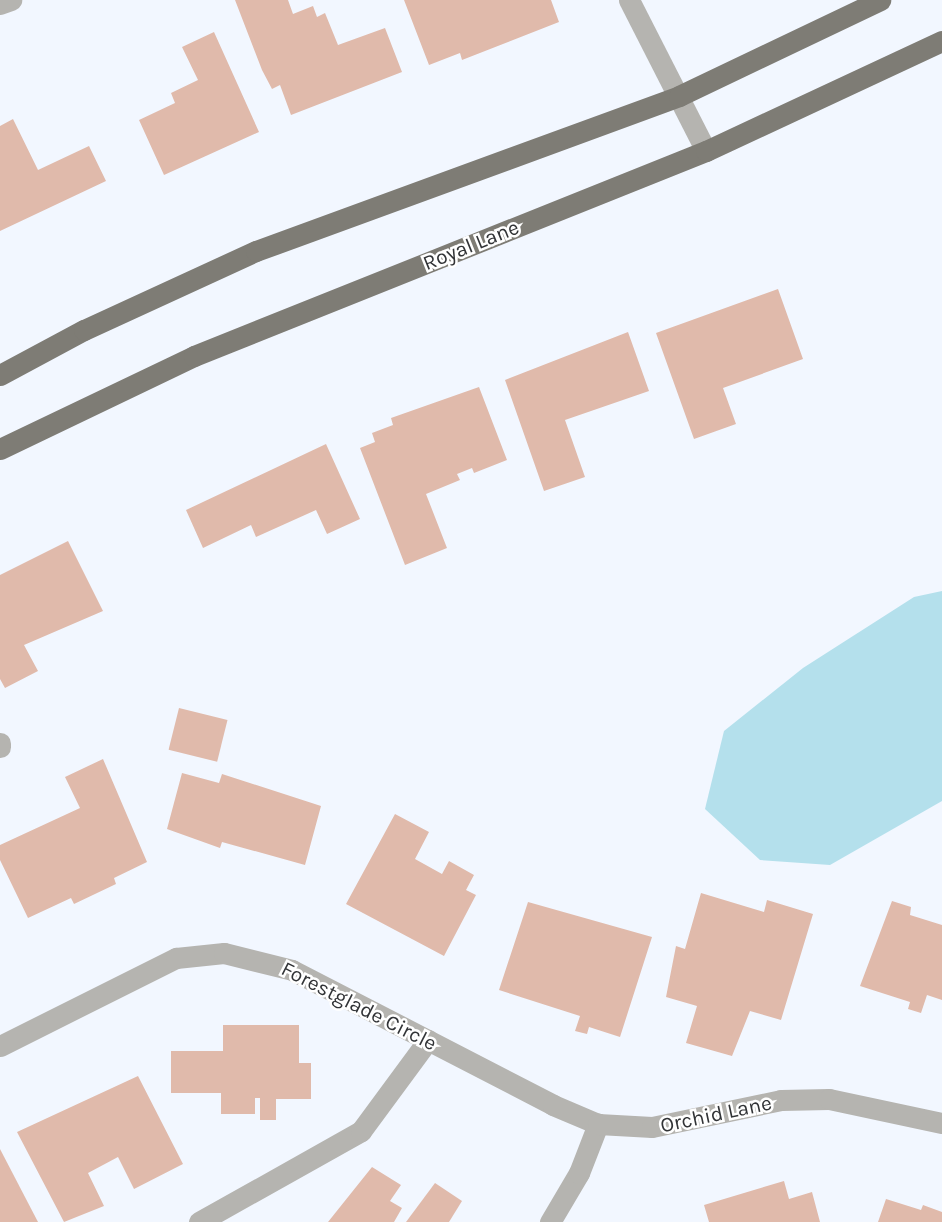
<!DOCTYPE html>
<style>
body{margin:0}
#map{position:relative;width:942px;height:1222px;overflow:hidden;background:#f2f7ff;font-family:Karla,sans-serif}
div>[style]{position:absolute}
.water>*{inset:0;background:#b4e0ec}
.building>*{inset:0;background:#e0baab;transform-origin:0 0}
.minor>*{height:21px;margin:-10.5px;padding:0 10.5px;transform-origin:10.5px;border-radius:10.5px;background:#b5b4b0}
.major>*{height:21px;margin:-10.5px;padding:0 10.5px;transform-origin:10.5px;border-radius:10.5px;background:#7e7c75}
span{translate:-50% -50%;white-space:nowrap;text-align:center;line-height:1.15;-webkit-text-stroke:5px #fff;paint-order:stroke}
.street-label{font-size:21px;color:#313336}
</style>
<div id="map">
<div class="water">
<div style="clip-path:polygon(942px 591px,942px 801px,830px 865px,760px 860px,705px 809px,724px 731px,803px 668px,914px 597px)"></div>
</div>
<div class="building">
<div style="clip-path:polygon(235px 0,288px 0,293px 14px,313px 6px,317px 17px,325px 13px,338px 45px,385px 28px,402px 72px,291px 115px,280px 85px,272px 89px,262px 70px)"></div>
<div style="clip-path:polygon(404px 0,551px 0,559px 22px,462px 60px,460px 53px,429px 65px)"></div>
<div style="clip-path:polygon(214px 32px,259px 132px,164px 175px,139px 120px,175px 103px,171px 93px,198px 80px,182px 47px)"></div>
<div style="clip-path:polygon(13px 119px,38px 170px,89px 146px,106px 181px,0 231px,0 126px)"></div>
<div style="clip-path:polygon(778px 289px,803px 359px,723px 388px,736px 424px,694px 439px,656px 333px)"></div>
<div style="clip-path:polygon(628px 332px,649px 391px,565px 420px,585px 477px,544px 491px,505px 380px)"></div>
<div style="clip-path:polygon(479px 387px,507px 460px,474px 473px,472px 468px,457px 474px,460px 480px,426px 494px,447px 548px,405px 565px,360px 448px,375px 442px,372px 433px,393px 425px,391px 418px)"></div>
<div style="clip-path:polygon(326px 444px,360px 519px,327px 534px,316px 510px,256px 537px,251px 525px,203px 548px,186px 510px)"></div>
<div style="clip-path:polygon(68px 541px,103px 611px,24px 645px,38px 671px,5px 688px,0 679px,0 575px)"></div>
<div style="left:179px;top:708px;width:50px;height:43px;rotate:14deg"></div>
<div style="clip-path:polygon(103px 759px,147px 862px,114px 878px,116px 884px,74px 904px,71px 898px,28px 918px,0 860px,0 845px,80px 808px,65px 777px)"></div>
<div style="clip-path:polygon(182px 773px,219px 783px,222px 774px,321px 806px,305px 865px,222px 842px,220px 848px,167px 829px)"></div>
<div style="clip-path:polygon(395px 814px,429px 832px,415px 859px,442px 874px,449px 861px,474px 875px,466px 890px,476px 895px,444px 956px,346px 904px)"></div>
<div style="clip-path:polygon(701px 893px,764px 912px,767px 900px,813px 914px,781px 1020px,750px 1011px,732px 1056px,686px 1043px,697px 1006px,666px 997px,676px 946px,685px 949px)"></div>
<div style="clip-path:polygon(892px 901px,911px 907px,910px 915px,942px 925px,942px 1000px,927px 995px,921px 1013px,908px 1009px,910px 1002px,860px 986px)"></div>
<div style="clip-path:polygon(528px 902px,652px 937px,620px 1037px,589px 1027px,587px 1034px,575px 1031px,580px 1016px,499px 990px)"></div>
<div style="clip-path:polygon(223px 1025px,299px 1025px,299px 1063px,311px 1063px,311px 1099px,276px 1099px,276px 1120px,260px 1120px,260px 1098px,255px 1098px,255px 1114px,221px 1114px,221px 1093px,171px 1093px,171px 1051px,223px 1051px)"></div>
<div style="clip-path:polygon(138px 1076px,183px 1164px,134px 1189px,118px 1157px,88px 1173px,104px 1206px,64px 1222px,17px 1132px)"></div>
<div style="clip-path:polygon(0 1149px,38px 1222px,0 1222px)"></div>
<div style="clip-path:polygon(372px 1167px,401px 1185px,390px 1201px,402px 1208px,394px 1222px,328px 1222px)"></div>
<div style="clip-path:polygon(784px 1181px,789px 1199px,812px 1192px,820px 1222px,709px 1222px,704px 1205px)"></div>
<div style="clip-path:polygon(435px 1183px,462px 1201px,449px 1222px,406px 1222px)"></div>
<div style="clip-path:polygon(886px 1199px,921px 1210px,923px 1205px,942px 1212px,942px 1222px,878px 1222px)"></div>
</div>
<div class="minor">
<div style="left:629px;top:0;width:169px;rotate:63deg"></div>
<div style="left:0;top:4px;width:12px;rotate:-20deg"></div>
<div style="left:0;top:743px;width:4px;rotate:90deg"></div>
<div style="left:0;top:1046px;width:197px;rotate:-26.6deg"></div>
<div style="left:176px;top:958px;width:48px;rotate:-5.9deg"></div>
<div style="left:224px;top:953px;width:70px;rotate:14deg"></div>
<div style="left:292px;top:970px;width:294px;rotate:27.3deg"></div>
<div style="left:553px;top:1105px;width:49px;rotate:22.9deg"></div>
<div style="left:199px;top:1222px;width:186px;rotate:-29.3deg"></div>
<div style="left:361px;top:1131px;width:113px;rotate:-53.6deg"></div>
<div style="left:550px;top:1222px;width:57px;rotate:-59.4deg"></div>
<div style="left:579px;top:1173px;width:53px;rotate:-68.8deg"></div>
<div style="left:598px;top:1124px;width:54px;rotate:3.2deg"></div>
<div style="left:652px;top:1127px;width:132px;rotate:-11.8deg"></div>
<div style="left:781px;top:1100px;width:48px;rotate:-1.2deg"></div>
<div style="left:829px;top:1099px;width:116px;rotate:12deg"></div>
</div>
<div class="major">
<div style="left:0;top:375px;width:95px;rotate:-28.2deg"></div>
<div style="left:84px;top:330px;width:189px;rotate:-24.7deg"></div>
<div style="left:256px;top:251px;width:451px;rotate:-20.1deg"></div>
<div style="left:679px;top:96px;width:223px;rotate:-25.5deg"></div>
<div style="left:0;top:449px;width:215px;rotate:-25.6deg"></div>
<div style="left:194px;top:356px;width:552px;rotate:-21.82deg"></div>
<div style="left:706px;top:151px;width:260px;rotate:-25deg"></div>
</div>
<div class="street-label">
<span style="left:471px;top:245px;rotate:-22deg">Royal Lane</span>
<span style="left:359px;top:1006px;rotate:27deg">Forestglade Circle</span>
<span style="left:716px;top:1114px;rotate:-12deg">Orchid Lane</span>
</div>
</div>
